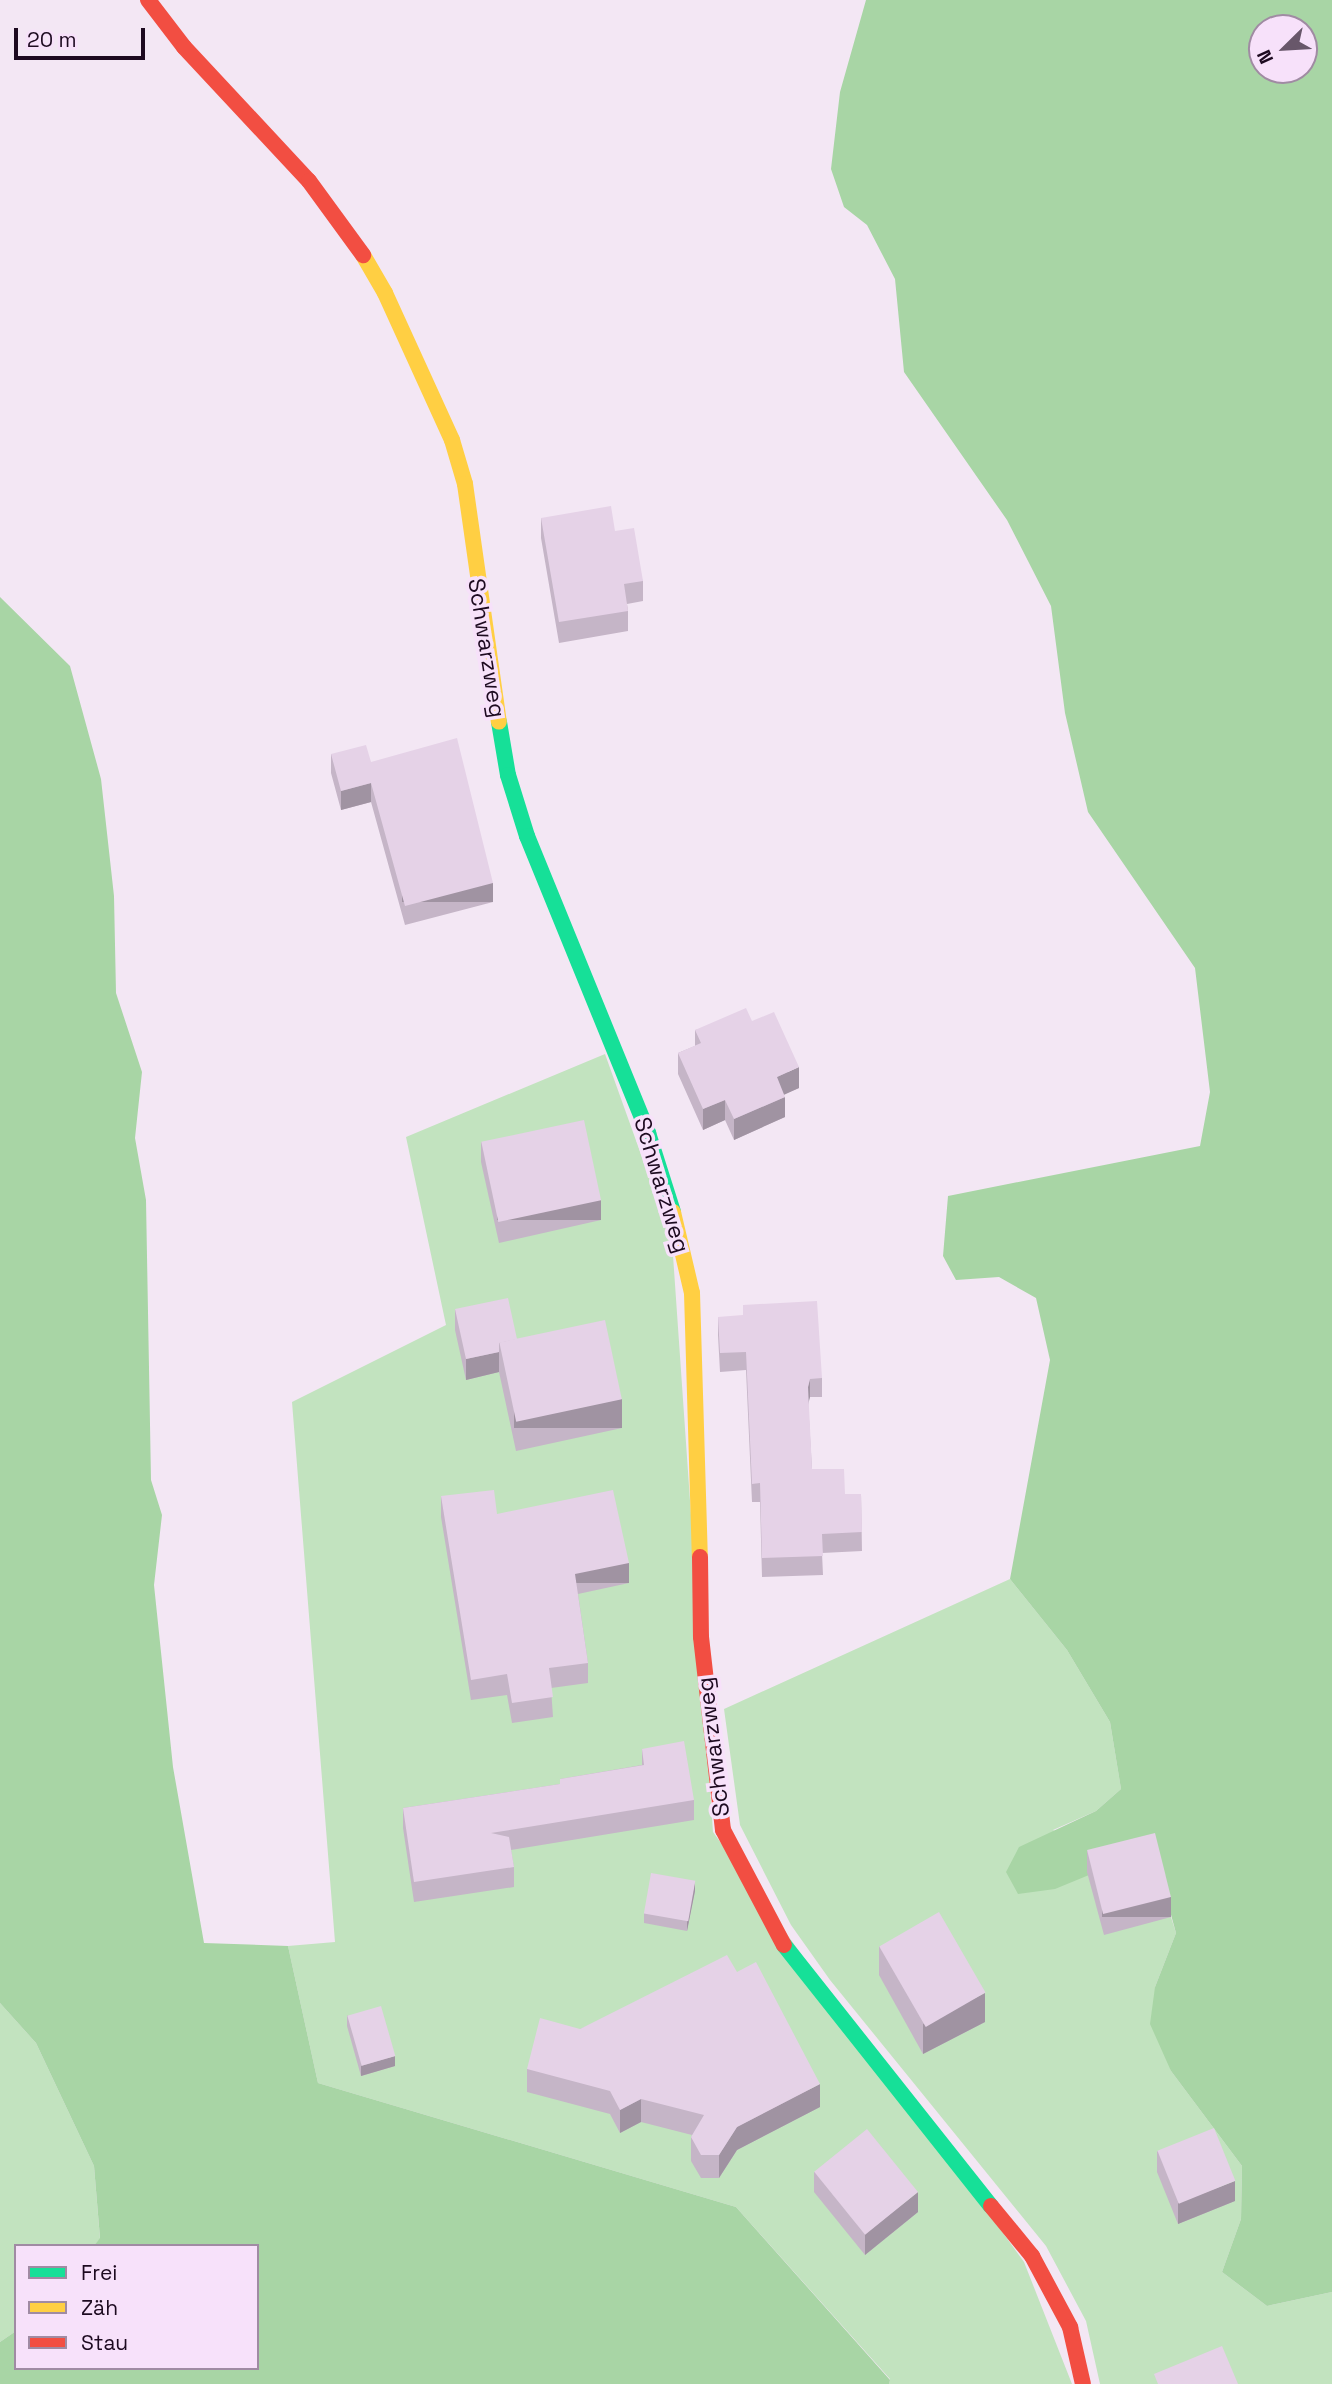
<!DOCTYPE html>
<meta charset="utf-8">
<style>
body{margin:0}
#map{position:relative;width:1332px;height:2384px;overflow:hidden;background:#f3e7f4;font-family:"Space Grotesk",sans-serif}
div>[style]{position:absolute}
.green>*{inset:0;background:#c2e3bf}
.forest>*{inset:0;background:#a8d5a5}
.fast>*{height:16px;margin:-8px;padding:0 8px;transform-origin:8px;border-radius:8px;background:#16e098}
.slow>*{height:16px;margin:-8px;padding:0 8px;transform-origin:8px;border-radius:8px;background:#ffcf43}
.jam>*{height:16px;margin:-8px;padding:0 8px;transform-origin:8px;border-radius:8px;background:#f24e42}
.wall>*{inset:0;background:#c5b5c7}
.shaded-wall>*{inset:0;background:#a093a2;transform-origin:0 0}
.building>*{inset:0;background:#e5d2e7;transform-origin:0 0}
span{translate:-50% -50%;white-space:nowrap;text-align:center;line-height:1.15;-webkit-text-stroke:7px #f7e1fa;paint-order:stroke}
.street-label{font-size:23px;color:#1d0a20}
.legend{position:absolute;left:14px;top:2244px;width:245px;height:126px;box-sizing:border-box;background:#f7e1fa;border:2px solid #a08ba3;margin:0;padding:9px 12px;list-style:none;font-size:21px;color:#1d0a20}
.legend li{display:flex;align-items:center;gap:14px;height:35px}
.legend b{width:35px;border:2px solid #a08ba3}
.north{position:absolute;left:1248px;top:14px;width:70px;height:70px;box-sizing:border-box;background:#f7e1fa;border:2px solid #a08ba3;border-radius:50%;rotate:246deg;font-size:19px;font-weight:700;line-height:28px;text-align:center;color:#1d0a20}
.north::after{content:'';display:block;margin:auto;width:24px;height:32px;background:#68576a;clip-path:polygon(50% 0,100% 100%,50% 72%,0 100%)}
.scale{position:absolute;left:14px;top:28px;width:131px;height:32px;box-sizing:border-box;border:4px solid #1d0a20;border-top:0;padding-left:9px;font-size:21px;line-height:24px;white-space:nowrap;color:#1d0a20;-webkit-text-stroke:5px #f7e1fa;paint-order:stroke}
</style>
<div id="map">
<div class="green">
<div style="clip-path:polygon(605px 1054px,672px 1241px,713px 1832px,1024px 2262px,1072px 2384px,889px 2384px,890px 2379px,736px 2207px,318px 2083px,288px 1946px,335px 1942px,292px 1402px,446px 1325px,406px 1137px)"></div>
<div style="clip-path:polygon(1010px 1579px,1067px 1650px,1110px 1722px,1121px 1789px,1096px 1811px,1053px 1830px,1124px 1861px,1171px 1917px,1176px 1933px,1155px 1987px,1171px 2071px,1242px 2166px,1241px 2219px,1222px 2272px,1267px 2306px,1332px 2292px,1332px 2384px,1100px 2384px,1086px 2321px,1046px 2246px,830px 1980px,791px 1925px,740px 1825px,724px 1709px)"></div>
<div style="clip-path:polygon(0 2003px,36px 2043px,94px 2166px,100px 2239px,94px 2246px,16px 2246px,16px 2331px,0 2342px)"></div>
</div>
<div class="forest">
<div style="clip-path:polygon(evenodd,866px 0,1332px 0,1332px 2292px,1267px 2306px,1222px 2272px,1241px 2219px,1242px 2166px,1171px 2071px,1150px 2024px,1155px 1987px,1176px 1933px,1162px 1882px,1123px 1861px,1055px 1889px,1018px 1894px,1006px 1872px,1019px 1847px,1096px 1811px,1121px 1789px,1110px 1722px,1067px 1650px,1010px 1579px,1050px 1360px,1036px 1298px,999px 1277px,956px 1280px,943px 1256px,948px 1196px,1200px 1146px,1210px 1092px,1195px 968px,1088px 812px,1065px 713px,1051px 606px,1007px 520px,904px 372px,895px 279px,867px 225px,844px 207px,831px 169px,840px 92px,866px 0,1262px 28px,1304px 28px,1304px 70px,1262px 70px,1262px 28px)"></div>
<div style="clip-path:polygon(0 597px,70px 666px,101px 779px,114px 896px,116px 993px,142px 1072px,135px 1138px,146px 1200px,151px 1480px,162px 1515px,154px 1585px,173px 1767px,204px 1943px,288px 1946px,318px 2083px,736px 2207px,890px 2380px,889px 2384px,0 2384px,0 2342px,16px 2331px,16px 2368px,257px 2368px,257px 2246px,94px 2246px,100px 2238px,94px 2166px,36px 2043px,0 2003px)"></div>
</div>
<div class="fast">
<div style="left:499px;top:722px;width:54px;rotate:80.4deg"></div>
<div style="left:508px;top:775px;width:64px;rotate:72.7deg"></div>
<div style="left:527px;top:836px;width:321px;rotate:67.8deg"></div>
<div style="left:648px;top:1133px;width:83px;rotate:72.4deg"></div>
<div style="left:784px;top:1945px;width:333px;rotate:51.6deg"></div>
</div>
<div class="slow">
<div style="left:363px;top:255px;width:44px;rotate:59.9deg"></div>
<div style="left:385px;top:293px;width:162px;rotate:65.5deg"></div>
<div style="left:452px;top:440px;width:46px;rotate:73.5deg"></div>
<div style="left:465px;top:484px;width:240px;rotate:81.9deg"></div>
<div style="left:673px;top:1212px;width:83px;rotate:76.8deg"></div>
<div style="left:692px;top:1293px;width:264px;rotate:88.3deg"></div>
</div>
<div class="jam">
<div style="left:148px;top:0;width:59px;rotate:52.5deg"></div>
<div style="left:184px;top:47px;width:183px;rotate:47deg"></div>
<div style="left:309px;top:181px;width:92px;rotate:53.9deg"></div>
<div style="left:700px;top:1557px;width:80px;rotate:89.3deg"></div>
<div style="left:701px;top:1637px;width:194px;rotate:83.5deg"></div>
<div style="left:723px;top:1830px;width:130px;rotate:62.1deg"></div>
<div style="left:991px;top:2206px;width:65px;rotate:50.6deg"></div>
<div style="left:1032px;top:2256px;width:81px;rotate:61.8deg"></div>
<div style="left:1070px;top:2327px;width:58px;rotate:77.2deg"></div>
</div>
<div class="wall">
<div style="clip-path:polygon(541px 518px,615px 531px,643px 581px,643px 601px,627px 604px,628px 611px,628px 631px,559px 643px,541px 538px)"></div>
<div style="clip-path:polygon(331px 754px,371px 762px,493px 902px,405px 925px,371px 802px,341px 810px,331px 773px)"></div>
<div style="clip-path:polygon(752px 1021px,799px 1088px,784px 1094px,785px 1117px,734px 1140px,725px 1120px,703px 1130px,678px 1074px,678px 1053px,695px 1046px,695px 1030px)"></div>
<div style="clip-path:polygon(481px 1142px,601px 1220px,499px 1243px,481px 1162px)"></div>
<div style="clip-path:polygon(455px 1309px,517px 1339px,622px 1428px,516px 1451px,499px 1372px,466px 1380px,455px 1330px)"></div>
<div style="clip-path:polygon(718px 1317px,822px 1378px,822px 1397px,810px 1397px,808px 1402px,812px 1469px,845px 1494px,861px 1494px,862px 1551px,822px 1553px,823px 1575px,762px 1577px,760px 1502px,752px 1502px,746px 1370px,720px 1372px,718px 1335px)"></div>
<div style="clip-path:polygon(441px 1496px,497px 1514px,629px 1583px,578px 1594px,588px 1663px,588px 1683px,551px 1688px,553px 1717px,512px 1723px,507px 1695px,471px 1700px,441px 1517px)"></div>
<div style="clip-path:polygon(642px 1749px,694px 1800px,694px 1820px,511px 1850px,514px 1867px,514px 1887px,414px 1902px,403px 1828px,403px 1808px,560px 1784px,560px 1779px,642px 1765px)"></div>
<div style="clip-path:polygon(1087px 1851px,1171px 1917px,1104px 1935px,1087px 1872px)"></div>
<div style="clip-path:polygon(695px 1891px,687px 1931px,644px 1923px,644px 1913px)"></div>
<div style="clip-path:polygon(879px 1946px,985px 2022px,923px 2054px,879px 1975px)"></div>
<div style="clip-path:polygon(737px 1972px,820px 2107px,737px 2150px,719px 2178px,701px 2178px,691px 2161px,691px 2137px,692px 2135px,641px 2122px,620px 2133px,610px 2114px,527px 2092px,527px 2069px,580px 2029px)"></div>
<div style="clip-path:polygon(347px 2015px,395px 2066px,361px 2076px,347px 2026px)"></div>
<div style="clip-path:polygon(1157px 2151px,1235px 2201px,1178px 2224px,1157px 2172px)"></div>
<div style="clip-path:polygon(814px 2172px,918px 2212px,865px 2255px,814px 2192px)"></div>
</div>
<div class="shaded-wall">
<div style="clip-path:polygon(371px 783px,371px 802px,341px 810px,341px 791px)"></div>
<div style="left:493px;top:883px;width:19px;height:91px;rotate:90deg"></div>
<div style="clip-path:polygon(799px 1067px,799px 1088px,777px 1098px,777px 1077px)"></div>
<div style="clip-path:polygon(785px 1097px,785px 1117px,734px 1140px,734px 1119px)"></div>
<div style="clip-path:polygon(725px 1100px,725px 1120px,703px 1130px,703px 1109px)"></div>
<div style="left:601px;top:1200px;width:20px;height:104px;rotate:90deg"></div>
<div style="clip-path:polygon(499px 1352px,499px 1372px,466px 1380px,466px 1359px)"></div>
<div style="clip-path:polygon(810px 1379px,810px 1397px,808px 1405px,808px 1387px)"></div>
<div style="left:622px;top:1399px;width:29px;height:108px;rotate:90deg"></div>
<div style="left:629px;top:1563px;width:20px;height:55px;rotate:90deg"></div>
<div style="clip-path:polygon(695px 1881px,695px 1891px,687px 1931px,687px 1921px)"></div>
<div style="left:1171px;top:1897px;width:20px;height:69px;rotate:90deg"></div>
<div style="clip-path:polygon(985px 1993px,985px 2022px,923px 2054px,923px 2024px)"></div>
<div style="clip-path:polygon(395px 2056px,395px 2066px,361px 2076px,361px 2066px)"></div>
<div style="clip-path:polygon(820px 2084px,820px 2107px,737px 2150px,719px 2178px,719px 2155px,737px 2127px)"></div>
<div style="clip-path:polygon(641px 2099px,641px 2122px,620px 2133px,620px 2110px)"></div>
<div style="clip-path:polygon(1235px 2181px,1235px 2201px,1178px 2224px,1178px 2203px)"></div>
<div style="clip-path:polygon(918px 2192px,918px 2212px,865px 2255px,865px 2234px)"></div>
</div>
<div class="building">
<div style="clip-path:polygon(611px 506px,615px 531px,634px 528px,643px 581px,624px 584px,628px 611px,559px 622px,541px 518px)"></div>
<div style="clip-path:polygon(457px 738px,493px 883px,405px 906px,371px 783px,341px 791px,331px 754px,366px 745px,371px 762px)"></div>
<div style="clip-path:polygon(746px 1008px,752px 1021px,774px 1012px,799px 1067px,777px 1077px,785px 1097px,734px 1119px,725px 1100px,703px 1109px,678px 1053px,701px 1043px,695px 1030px)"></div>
<div style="left:584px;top:1120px;width:82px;height:105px;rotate:78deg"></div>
<div style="clip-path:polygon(508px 1298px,517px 1339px,499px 1343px,499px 1352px,466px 1359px,455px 1309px)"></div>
<div style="clip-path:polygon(817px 1301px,822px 1378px,810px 1379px,808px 1387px,812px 1469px,844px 1469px,845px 1494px,861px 1494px,862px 1532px,822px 1534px,823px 1556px,762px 1558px,760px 1483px,752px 1484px,746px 1352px,720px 1353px,718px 1317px,743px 1315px,743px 1305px)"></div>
<div style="left:605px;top:1320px;width:81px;height:108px;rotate:78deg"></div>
<div style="clip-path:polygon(494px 1490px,497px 1514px,613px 1490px,629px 1563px,575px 1574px,588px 1663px,549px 1668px,553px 1697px,512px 1703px,507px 1674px,471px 1680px,441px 1496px)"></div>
<div style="clip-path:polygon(684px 1741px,694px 1800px,491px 1833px,509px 1837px,514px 1867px,414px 1882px,403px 1808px,560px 1784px,560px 1779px,644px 1765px,642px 1749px)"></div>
<div style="left:1155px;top:1833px;width:66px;height:70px;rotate:76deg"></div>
<div style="left:651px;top:1873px;width:45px;height:41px;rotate:10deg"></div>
<div style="left:939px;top:1912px;width:93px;height:69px;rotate:60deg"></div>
<div style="clip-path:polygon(727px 1955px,737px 1972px,756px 1962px,820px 2084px,737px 2127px,719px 2155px,701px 2155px,691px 2137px,704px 2115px,641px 2099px,620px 2110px,610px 2091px,527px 2069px,540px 2018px,580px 2029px)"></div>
<div style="left:381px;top:2006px;width:52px;height:35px;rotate:74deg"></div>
<div style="left:1214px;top:2128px;width:57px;height:61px;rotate:68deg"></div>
<div style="left:867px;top:2129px;width:81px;height:68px;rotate:51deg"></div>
<div style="clip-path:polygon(1222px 2346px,1238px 2384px,1158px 2384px,1154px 2374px)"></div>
</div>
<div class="street-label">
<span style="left:487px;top:648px;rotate:81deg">Schwarzweg</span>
<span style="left:662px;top:1185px;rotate:73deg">Schwarzweg</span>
<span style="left:713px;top:1747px;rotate:-97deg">Schwarzweg</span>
</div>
<ul class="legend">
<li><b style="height:9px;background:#16e098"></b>Frei</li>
<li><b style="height:9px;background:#ffcf43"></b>Zäh</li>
<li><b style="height:9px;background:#f24e42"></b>Stau</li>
</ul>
<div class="north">N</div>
<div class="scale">20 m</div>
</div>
